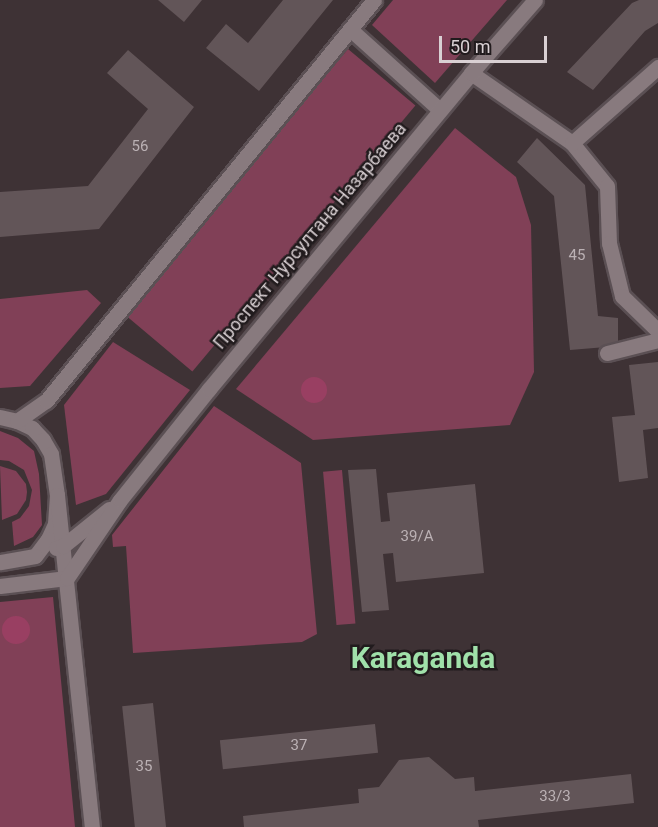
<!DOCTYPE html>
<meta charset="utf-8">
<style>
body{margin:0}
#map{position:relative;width:658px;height:827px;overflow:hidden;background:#3e3235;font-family:Roboto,sans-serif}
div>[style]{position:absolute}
.green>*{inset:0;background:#814057;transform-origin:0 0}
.water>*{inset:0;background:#993f62}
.round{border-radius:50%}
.building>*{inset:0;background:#625558;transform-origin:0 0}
.roads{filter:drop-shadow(2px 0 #5b5054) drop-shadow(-2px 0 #5b5054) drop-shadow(0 2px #5b5054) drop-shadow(0 -2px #5b5054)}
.minor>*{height:15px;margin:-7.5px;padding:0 7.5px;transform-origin:7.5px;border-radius:7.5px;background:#887a7e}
.secondary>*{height:15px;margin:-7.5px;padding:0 7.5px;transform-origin:7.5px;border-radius:7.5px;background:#887a7e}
span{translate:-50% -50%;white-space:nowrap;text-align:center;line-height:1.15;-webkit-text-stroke:5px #211b1d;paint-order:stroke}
.number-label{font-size:15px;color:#bbb1b4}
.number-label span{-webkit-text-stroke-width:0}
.street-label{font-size:18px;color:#d9d0d3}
.town-label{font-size:30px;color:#a0e1aa;font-weight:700}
.scale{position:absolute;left:439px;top:36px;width:108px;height:27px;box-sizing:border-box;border:3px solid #d9d0d3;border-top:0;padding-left:8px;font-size:18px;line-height:21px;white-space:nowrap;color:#d9d0d3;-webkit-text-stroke:4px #211b1d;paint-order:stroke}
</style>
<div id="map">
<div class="green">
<div style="clip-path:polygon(393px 0,507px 0,435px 83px,372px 25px)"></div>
<div style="left:348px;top:49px;width:88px;height:347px;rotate:40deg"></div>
<div style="clip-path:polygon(455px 128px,516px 177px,531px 225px,534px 372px,510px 425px,313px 440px,236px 389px)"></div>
<div style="clip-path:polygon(87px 290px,101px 303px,30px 386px,0 388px,0 299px)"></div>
<div style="clip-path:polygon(113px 342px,190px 390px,106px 494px,76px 505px,64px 405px)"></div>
<div style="clip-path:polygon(214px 406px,301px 463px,317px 634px,302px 642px,133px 653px,126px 546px,113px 547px,112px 535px)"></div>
<div style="clip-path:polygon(0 431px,18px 438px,34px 451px,39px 474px,42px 525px,33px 537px,14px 546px,12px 522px,20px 518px,29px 506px,32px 490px,24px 470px,9px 461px,0 460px)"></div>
<div style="clip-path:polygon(0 466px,16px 471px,26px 484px,27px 492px,26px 500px,17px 514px,2px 520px)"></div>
<div style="left:342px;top:470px;width:154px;height:19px;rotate:85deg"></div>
<div style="clip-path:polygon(53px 597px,75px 827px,0 827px,0 602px)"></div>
</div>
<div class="water">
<div class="round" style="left:301px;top:377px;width:26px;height:26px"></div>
<div class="round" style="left:2px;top:616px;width:28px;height:28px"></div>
</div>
<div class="building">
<div style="clip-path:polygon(158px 0,202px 0,184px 22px)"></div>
<div style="clip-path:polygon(283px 0,333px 0,259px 91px,206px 48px,226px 24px,248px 43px)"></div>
<div style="clip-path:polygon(639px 0,658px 0,658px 23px,645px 31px,593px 90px,567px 72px,632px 3px)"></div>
<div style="clip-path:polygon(128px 50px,194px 107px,99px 229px,0 237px,0 192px,88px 186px,148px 109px,107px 73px)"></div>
<div style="clip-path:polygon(537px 138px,585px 185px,598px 316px,618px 318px,618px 346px,570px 350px,554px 196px,517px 162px)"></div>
<div style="clip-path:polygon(658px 362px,658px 428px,643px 430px,648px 478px,619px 482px,612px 417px,635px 415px,629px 365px)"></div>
<div style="clip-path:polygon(376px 469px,381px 522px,390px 521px,387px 493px,475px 484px,484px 573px,396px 582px,393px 553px,383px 554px,389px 610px,362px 612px,348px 470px)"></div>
<div style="left:153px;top:703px;width:125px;height:31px;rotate:84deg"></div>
<div style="left:375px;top:724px;width:29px;height:156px;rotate:84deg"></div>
<div style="clip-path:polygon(429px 757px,455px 779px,474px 777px,475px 791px,631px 774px,634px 803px,478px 820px,479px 827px,244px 827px,243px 816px,359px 803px,358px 789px,379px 787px,399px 760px)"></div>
</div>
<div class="roads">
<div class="minor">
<div style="left:471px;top:73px;width:123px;rotate:34.7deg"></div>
<div style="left:572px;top:143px;width:55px;rotate:50.9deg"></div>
<div style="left:607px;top:186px;width:57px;rotate:88deg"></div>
<div style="left:609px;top:243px;width:55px;rotate:76.2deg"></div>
<div style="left:622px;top:296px;width:50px;rotate:44.2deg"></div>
<div style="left:572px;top:143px;width:115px;rotate:-41.5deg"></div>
<div style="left:607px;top:353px;width:53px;rotate:-14.3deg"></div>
</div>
<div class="secondary">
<div style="left:350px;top:29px;width:121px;rotate:42deg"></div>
<div style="left:0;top:417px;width:17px;rotate:13deg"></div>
<div style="left:17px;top:421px;width:17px;rotate:25deg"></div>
<div style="left:32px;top:428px;width:16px;rotate:47deg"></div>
<div style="left:43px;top:440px;width:16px;rotate:60deg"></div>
<div style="left:51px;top:454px;width:41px;rotate:81.7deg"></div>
<div style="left:57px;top:495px;width:29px;rotate:94deg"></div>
<div style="left:55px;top:524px;width:17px;rotate:115deg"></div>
<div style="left:48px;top:539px;width:21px;rotate:127deg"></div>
<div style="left:35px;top:556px;width:36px;rotate:170deg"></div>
<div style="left:17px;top:421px;width:35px;rotate:-35deg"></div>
<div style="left:46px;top:401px;width:518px;rotate:-50.72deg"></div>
<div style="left:57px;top:495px;width:334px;rotate:84deg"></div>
<div style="left:56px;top:548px;width:7px;rotate:-16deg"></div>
<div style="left:63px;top:546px;width:59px;rotate:-38.8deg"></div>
<div style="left:0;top:586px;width:67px;rotate:-6.8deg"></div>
<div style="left:67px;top:578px;width:94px;rotate:-55.8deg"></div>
<div style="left:120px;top:500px;width:142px;rotate:-51.3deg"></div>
<div style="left:209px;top:389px;width:410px;rotate:-50.3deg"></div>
<div style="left:471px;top:73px;width:97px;rotate:-48.8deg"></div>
</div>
</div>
<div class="number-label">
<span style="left:140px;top:147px">56</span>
<span style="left:577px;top:256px">45</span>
<span style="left:417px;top:537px">39/А</span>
<span style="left:299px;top:746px">37</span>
<span style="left:144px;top:767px">35</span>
<span style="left:555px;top:797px">33/3</span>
</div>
<div class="street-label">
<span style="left:310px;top:236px;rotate:-50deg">Проспект Нурсултана Назарбаева</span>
</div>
<div class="town-label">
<span style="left:423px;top:658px">Karaganda</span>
</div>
<div class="scale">50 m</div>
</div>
